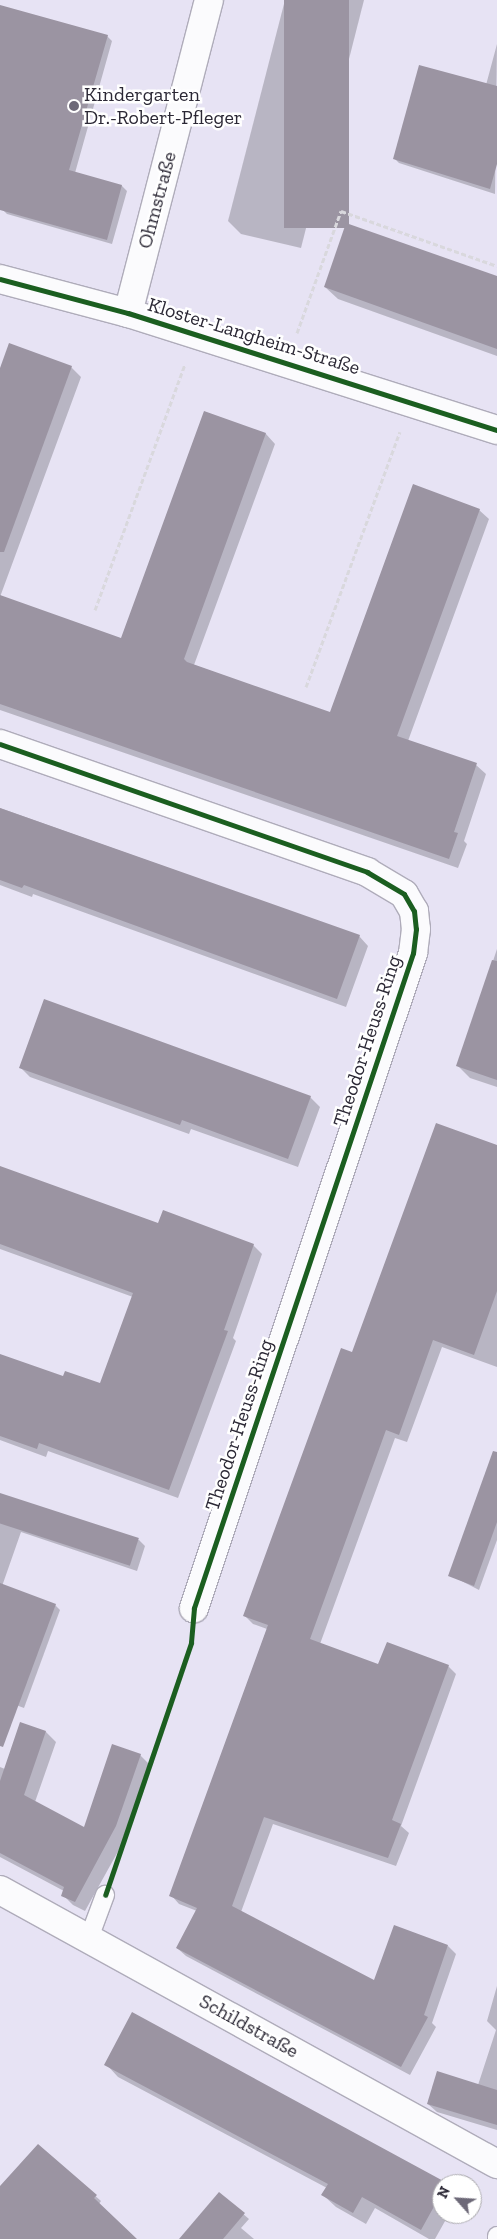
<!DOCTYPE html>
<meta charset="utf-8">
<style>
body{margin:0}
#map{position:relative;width:497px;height:2239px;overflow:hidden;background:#e7e3f4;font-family:"Zilla Slab",serif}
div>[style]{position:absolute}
.shadow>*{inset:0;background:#0003}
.building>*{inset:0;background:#9b94a2;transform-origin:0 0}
.path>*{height:3px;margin-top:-1.5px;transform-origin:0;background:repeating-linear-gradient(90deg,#d9d8dd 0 5px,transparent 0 7.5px)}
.roads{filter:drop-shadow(1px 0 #afacba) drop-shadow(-1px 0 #afacba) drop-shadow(0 1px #afacba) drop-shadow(0 -1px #afacba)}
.lane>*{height:18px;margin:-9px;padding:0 9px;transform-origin:9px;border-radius:9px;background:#fbfbfd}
.street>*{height:28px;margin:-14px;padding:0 14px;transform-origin:14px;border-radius:14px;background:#fbfbfd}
.cycleway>*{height:5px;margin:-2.5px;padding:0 2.5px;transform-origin:2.5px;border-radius:2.5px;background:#1b5e20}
.dots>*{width:14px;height:14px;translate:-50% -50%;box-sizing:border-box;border:2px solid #fff;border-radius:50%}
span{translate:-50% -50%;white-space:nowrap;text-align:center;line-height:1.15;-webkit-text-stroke:5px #fff;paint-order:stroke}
.poi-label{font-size:20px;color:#2b2835}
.left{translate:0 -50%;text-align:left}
.street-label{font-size:20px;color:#2b2835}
.north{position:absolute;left:432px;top:2174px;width:50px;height:50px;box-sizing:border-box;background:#fff;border:1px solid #aaa9ae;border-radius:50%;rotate:296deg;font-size:14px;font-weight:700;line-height:20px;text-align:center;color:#2b2835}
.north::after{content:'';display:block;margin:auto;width:18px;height:22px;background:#6d6978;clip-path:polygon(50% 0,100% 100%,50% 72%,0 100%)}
</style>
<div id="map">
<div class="shadow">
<div style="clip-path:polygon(285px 0,364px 0,301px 248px,241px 234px,228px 221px)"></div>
<div style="clip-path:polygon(0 6px,107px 36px,112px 41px,75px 173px,122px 186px,127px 191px,112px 244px,7px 214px,0 207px)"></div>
<div style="clip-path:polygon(497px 44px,495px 194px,399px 163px,394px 158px,486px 85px)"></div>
<div style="clip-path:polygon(497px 278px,497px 356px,338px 299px,325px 287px)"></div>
<div style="clip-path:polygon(71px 367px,81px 377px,0 597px,122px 639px,205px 412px,266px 434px,275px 444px,194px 665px,331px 714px,479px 510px,489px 519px,408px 741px,476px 765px,486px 774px,464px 841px,467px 844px,458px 868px,0 710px,0 372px)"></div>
<div style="clip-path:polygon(0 808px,359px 936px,368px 946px,346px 1007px,33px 894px,32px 897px,0 885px)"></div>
<div style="clip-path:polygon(497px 949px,497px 1087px,470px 1078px,458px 1066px)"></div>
<div style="clip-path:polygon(20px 1067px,310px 1097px,320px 1107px,298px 1167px,191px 1129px,189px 1134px,30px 1077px)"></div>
<div style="clip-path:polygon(497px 1146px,497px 1367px,442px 1347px,407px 1442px,395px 1438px,320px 1644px,379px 1666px,448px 1666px,456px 1674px,401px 1826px,409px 1833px,396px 1866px,273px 1824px,241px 1912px,375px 1982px,448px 1946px,456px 1954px,432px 2023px,436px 2027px,410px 2075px,186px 1956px,177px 1948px,197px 1911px,179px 1904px,171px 1895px,267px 1629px,253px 1624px,245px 1616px,353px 1354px)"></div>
<div style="clip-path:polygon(0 1167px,159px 1224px,253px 1245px,262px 1254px,233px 1338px,236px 1341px,178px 1498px,48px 1451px,46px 1457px,0 1440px,0 1355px,63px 1378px,101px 1385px,133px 1297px,0 1249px)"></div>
<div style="clip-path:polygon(497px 1475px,497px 1540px,479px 1590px,450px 1575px)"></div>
<div style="clip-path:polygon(0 1494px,139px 1540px,145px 1546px,137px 1571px,21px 1532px,0 1592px)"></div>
<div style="clip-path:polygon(55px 1605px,60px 1610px,24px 1708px,0 1699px,0 1671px)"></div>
<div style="clip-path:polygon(21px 1724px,46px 1732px,56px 1742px,35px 1802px,85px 1829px,140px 1755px,150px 1765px,126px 1837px,85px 1911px,73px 1905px,63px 1895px,64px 1891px,0 1857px,0 1767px,5px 1769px)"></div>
<div style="clip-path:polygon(497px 1986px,497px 2130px,437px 2112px,428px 2104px,478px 2085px,496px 2030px,487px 2021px)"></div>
<div style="clip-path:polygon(132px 2014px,446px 2184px,442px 2184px,442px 2214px,449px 2214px,435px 2239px,429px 2239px,375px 2208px,366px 2224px,336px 2207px,323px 2195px,327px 2188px,118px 2077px,106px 2064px)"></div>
<div style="clip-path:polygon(38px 2145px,101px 2201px,99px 2204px,128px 2239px,0 2239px,0 2190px)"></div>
<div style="clip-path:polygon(220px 2194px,249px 2219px,241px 2228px,254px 2239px,181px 2239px)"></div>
</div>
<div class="building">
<div style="left:284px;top:0;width:65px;height:228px"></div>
<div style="clip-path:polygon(0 5px,108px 35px,69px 170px,122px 185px,107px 240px,0 210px)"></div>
<div style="clip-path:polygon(419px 65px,497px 86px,497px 164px,490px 189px,393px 159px)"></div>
<div style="clip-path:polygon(346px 223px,497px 276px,497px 349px,324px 287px)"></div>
<div style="clip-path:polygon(9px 343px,72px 366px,4px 552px,0 552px,0 368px)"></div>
<div style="clip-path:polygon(204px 411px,266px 433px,184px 659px,187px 662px,330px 712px,413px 484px,480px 509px,397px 736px,477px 763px,454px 832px,458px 833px,449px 859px,0 704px,0 595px,121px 638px)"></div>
<div style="clip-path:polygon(0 808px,360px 935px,337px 999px,24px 885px,22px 888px,0 880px)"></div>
<div style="clip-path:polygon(492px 960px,497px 961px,497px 1080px,456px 1066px)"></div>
<div style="clip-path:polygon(44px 999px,311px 1096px,288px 1159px,182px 1120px,180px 1125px,19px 1068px)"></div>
<div style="clip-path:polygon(436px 1123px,497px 1145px,497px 1291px,474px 1355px,433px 1340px,399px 1435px,386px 1430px,310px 1639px,378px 1664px,387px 1642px,449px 1665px,392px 1820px,401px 1824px,388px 1858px,264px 1817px,232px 1906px,374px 1980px,394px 1925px,448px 1945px,424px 2015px,428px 2017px,401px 2067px,176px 1948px,197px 1908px,169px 1896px,268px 1625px,243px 1616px,341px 1348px,352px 1352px)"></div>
<div style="clip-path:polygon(0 1166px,158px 1223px,163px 1210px,254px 1244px,224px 1330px,228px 1331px,169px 1490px,39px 1443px,37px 1449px,0 1436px,0 1354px,63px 1376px,65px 1371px,100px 1383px,133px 1293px,0 1244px)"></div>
<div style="clip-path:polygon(493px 1451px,497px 1452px,497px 1522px,474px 1586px,448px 1576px)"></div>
<div style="left:0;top:1493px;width:146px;height:29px;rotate:18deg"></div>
<div style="clip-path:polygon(0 1583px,56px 1604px,3px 1747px,0 1746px)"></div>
<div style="clip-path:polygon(20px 1722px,46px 1731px,24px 1795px,84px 1827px,112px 1744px,141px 1754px,116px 1826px,75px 1902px,61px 1896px,64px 1887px,0 1853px,0 1781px)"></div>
<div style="clip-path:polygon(132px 2012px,447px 2183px,442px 2184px,442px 2192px,421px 2230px,362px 2197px,353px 2213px,321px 2195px,328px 2184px,104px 2065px)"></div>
<div style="clip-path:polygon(437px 2071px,497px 2090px,497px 2125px,427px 2104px)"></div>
<div style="clip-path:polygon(38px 2144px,97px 2195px,94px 2198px,137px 2239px,0 2239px,0 2186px)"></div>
<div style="clip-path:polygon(219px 2192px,245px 2213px,223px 2239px,179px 2239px)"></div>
</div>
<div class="path">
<div style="left:297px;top:333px;width:130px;rotate:-70.2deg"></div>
<div style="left:341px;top:211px;width:165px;rotate:19.4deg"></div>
<div style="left:95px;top:610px;width:262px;rotate:-69.9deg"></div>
<div style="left:306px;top:687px;width:272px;rotate:-69.8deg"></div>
</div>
<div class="roads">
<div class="lane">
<div style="left:89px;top:1938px;width:46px;rotate:-69.6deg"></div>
<div style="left:497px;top:2239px;width:3px;rotate:-90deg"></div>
</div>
<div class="street">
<div style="left:0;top:279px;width:132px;rotate:14.9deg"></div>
<div style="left:128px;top:313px;width:387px;rotate:17.6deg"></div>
<div style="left:128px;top:313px;width:323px;rotate:-75.5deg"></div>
<div style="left:0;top:744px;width:389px;rotate:19.2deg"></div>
<div style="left:367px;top:872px;width:43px;rotate:30.7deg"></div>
<div style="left:404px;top:894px;width:20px;rotate:60deg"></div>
<div style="left:414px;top:911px;width:18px;rotate:84deg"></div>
<div style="left:416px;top:929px;width:24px;rotate:97deg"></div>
<div style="left:413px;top:953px;width:691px;rotate:108.49deg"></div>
<div style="left:0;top:1890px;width:568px;rotate:28.87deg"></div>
</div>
</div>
<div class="cycleway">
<div style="left:0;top:279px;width:132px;rotate:14.9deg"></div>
<div style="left:128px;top:313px;width:387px;rotate:17.6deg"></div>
<div style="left:0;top:744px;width:389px;rotate:19.2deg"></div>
<div style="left:367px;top:872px;width:43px;rotate:30.7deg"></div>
<div style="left:404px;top:894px;width:20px;rotate:60deg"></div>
<div style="left:414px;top:911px;width:18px;rotate:84deg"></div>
<div style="left:416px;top:929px;width:24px;rotate:97deg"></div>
<div style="left:413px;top:953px;width:691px;rotate:108.49deg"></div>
<div style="left:194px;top:1608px;width:35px;rotate:95deg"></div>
<div style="left:191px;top:1643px;width:266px;rotate:108.8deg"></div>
</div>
<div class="dots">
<div style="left:74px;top:106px;background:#6d6978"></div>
</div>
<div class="poi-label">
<span class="left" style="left:84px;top:106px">Kindergarten<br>Dr.-Robert-Pfleger</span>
</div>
<div class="street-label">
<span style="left:157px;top:200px;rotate:-75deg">Ohmstraße</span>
<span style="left:254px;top:336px;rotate:17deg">Kloster-Langheim-Straße</span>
<span style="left:367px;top:1041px;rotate:-72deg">Theodor-Heuss-Ring</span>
<span style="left:239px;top:1425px;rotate:-72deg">Theodor-Heuss-Ring</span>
<span style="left:249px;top:2026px;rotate:29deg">Schildstraße</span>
</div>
<div class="north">N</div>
</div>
